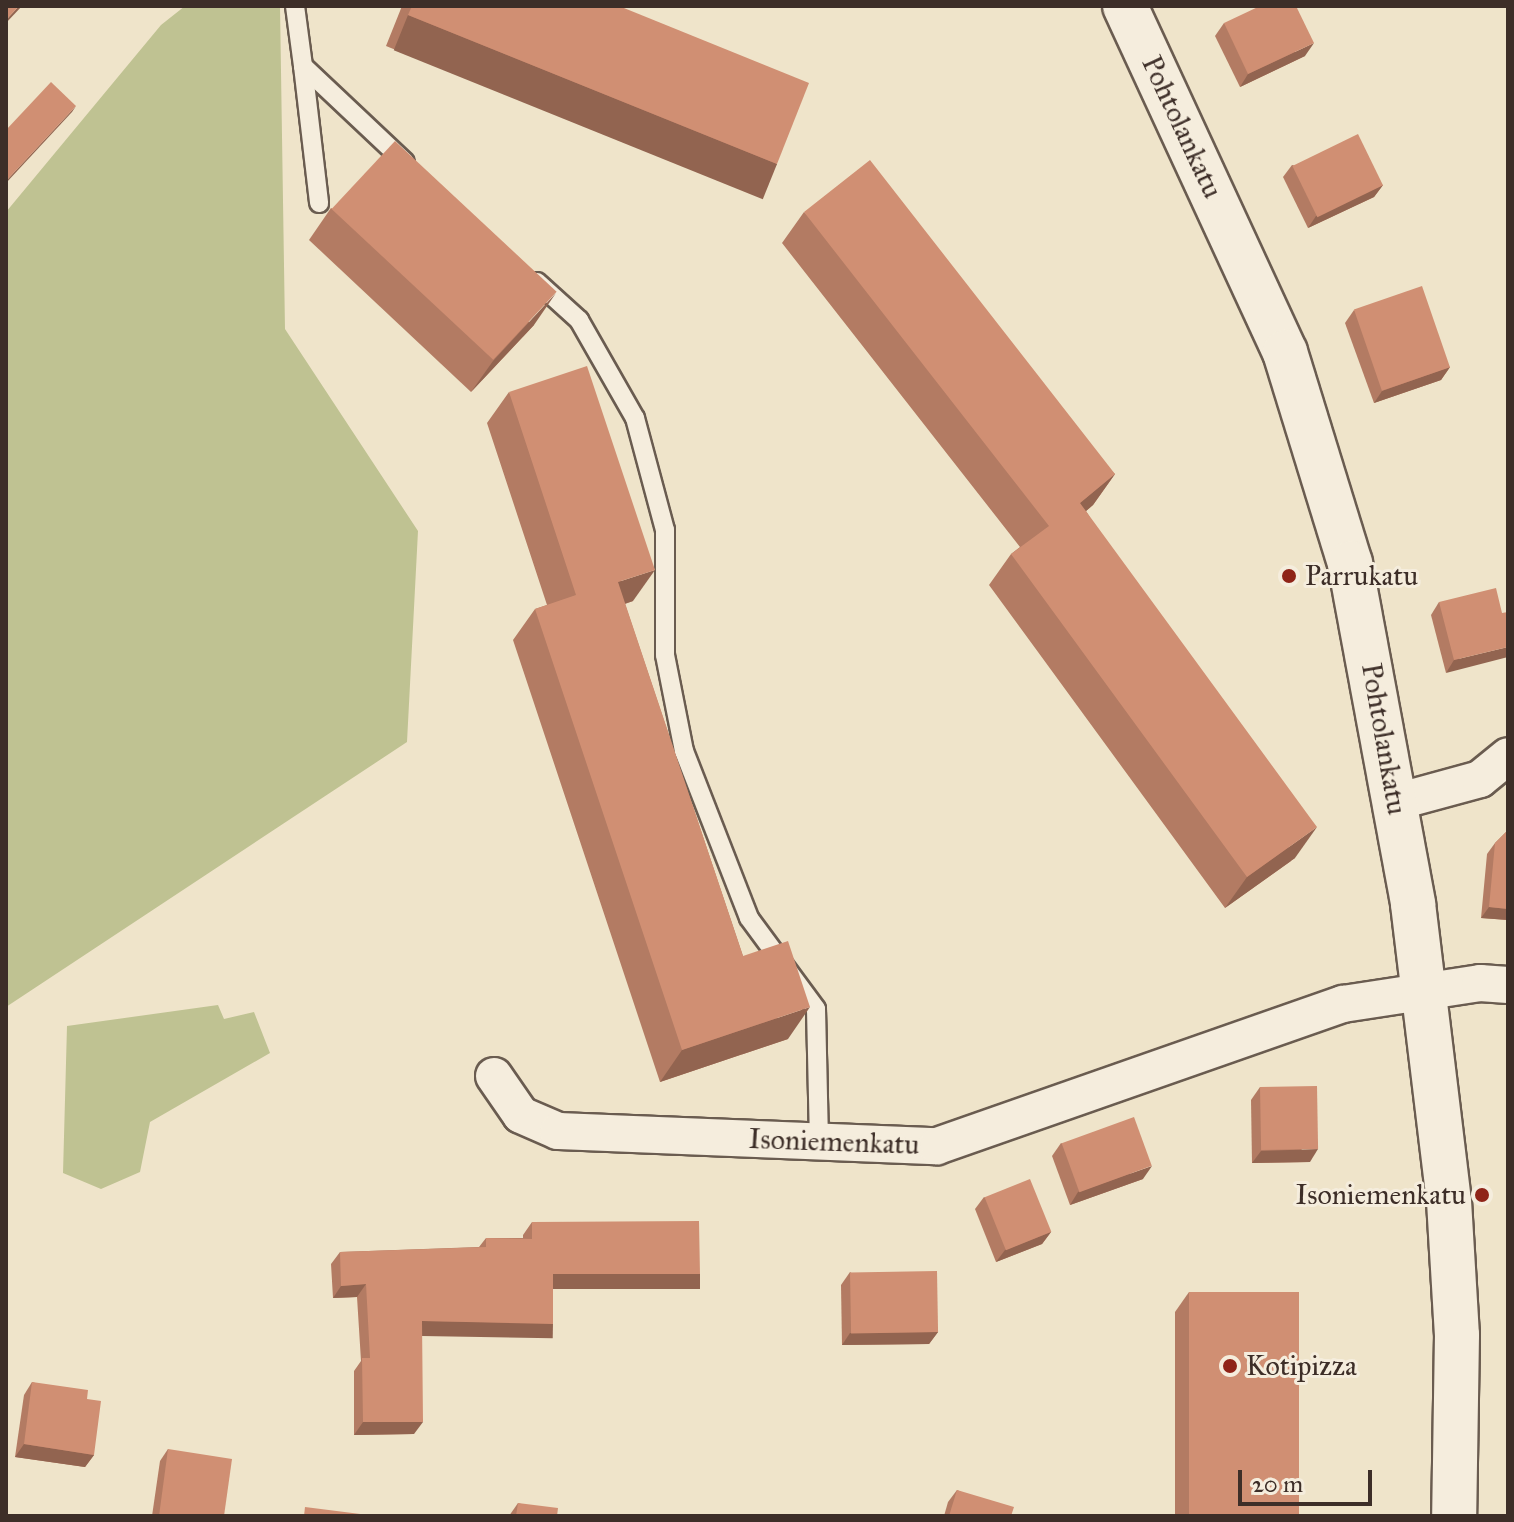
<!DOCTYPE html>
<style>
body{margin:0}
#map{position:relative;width:1514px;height:1522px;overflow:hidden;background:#efe4ca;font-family:"IM FELL Great Primer",serif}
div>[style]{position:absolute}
.green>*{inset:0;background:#bfc292}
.roads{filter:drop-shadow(2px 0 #6a5c50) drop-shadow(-2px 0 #6a5c50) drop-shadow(0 2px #6a5c50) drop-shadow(0 -2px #6a5c50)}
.lane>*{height:18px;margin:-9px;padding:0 9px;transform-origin:9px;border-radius:9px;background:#f5eddd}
.street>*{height:36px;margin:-18px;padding:0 18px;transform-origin:18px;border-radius:18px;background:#f5eddd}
.secondary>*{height:44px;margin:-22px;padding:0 22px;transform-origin:22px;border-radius:22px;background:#f5eddd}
.wall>*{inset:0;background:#b37b63}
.shaded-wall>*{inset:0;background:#926450;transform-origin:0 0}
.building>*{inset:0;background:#d08f73;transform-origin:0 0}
.dots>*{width:22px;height:22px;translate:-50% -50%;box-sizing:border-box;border:4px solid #f5eddd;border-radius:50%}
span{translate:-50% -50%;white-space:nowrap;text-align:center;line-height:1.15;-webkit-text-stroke:6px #f5eddd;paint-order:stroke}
.street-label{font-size:28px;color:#3d2e28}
.poi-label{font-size:28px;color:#3d2e28}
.left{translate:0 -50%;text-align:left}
.right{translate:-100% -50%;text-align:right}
.frame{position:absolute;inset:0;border:8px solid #3d2e28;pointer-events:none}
.scale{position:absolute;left:1238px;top:1470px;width:134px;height:36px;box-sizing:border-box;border:4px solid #3d2e28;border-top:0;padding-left:10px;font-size:24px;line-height:28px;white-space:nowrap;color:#3d2e28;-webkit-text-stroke:6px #f5eddd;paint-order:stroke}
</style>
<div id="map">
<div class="green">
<div style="clip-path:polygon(185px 6px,280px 6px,285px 329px,418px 531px,407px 742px,6px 1007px,6px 212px,161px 25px)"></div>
<div style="clip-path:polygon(218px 1005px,224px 1019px,254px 1012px,270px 1053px,150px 1122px,140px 1172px,101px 1189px,63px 1173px,67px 1026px)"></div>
</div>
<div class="roads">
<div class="lane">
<div style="left:295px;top:6px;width:61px;rotate:82.4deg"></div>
<div style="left:303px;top:66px;width:140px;rotate:43.3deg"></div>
<div style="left:303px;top:66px;width:138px;rotate:83.3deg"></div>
<div style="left:537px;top:282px;width:57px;rotate:42.1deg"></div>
<div style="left:579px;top:320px;width:113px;rotate:60.3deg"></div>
<div style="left:635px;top:418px;width:116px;rotate:75deg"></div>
<div style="left:665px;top:530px;width:125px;rotate:90deg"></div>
<div style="left:665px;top:655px;width:98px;rotate:78.8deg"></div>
<div style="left:684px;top:751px;width:179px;rotate:68.7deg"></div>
<div style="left:749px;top:918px;width:113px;rotate:53.6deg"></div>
<div style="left:816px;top:1009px;width:133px;rotate:88.7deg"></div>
</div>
<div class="street">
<div style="left:1396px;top:802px;width:87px;rotate:-15.3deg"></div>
<div style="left:1480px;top:779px;width:36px;rotate:-39deg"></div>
<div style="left:494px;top:1076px;width:47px;rotate:55.3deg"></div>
<div style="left:521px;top:1115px;width:40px;rotate:23.4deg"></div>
<div style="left:558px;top:1131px;width:379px;rotate:2.3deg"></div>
<div style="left:937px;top:1146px;width:430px;rotate:-19.3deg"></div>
<div style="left:1343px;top:1004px;width:139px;rotate:-8.7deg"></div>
<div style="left:1480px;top:983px;width:28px;rotate:4deg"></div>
</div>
<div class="secondary">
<div style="left:1125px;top:6px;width:381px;rotate:65.2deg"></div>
<div style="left:1285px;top:352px;width:221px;rotate:72.9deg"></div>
<div style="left:1350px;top:563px;width:347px;rotate:79.5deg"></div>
<div style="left:1413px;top:904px;width:299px;rotate:83.1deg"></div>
<div style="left:1449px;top:1201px;width:134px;rotate:86.6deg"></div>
<div style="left:1457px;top:1335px;width:181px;rotate:90.9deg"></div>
</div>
</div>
<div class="wall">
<div style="clip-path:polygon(402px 6px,619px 6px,777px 164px,755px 195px,386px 46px)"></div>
<div style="clip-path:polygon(1224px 23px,1305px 56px,1240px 87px,1215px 36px)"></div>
<div style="clip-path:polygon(1292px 165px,1383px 185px,1374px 197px,1308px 228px,1283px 177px)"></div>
<div style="clip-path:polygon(331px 208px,534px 325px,471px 392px,309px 240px)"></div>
<div style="clip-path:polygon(804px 212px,1115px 474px,1093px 505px,1086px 511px,1295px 858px,1225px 908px,989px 585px,1011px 554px,1020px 547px,782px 243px)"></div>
<div style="clip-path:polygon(1354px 310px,1450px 367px,1441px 380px,1374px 403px,1345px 323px)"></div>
<div style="clip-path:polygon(509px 392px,633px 601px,625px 604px,743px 956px,788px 1039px,660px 1082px,513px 640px,535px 609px,547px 605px,487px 423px)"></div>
<div style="clip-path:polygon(1439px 602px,1502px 613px,1446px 673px,1431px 615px)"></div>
<div style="clip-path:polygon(1508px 830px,1508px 920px,1481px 918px,1487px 854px,1495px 843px)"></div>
<div style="clip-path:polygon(1260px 1087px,1310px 1162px,1252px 1163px,1251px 1100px)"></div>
<div style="clip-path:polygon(1061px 1143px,1143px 1179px,1070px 1205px,1052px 1156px)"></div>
<div style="clip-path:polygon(984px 1197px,1051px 1232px,1042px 1244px,996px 1262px,975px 1209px)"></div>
<div style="clip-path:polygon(532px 1222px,700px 1274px,691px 1286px,553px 1286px,553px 1324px,544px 1336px,422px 1334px,414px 1434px,354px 1435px,354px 1371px,361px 1361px,357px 1297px,333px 1298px,331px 1264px,340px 1252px,479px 1247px,486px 1238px,523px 1238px,523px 1235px)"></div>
<div style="clip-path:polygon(850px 1272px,938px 1332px,929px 1344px,842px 1345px,841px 1285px)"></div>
<div style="clip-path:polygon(1189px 1292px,1299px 1516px,1175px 1516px,1175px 1312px)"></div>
<div style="clip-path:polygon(32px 1382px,87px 1399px,94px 1455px,85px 1467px,15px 1457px,24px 1395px)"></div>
<div style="clip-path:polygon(168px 1449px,224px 1516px,152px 1516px,160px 1461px)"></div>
<div style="clip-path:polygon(957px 1490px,1011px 1516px,944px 1516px,948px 1502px)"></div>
<div style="clip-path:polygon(518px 1503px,557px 1516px,509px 1516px)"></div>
</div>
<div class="shaded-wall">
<div style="clip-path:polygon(19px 6px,22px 6px,6px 23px,6px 20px)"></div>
<div style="left:408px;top:15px;width:398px;height:38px;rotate:22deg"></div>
<div style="clip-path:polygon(1314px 43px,1305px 56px,1240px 87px,1248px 74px)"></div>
<div style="clip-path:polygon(76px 106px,72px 112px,6px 183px,6px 181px)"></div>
<div style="clip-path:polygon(1383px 185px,1374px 197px,1308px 228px,1316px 216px)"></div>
<div style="clip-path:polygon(556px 293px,534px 325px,471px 392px,493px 361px)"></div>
<div style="clip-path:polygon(1450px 367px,1441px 380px,1374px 403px,1382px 391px)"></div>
<div style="clip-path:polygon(1115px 474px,1093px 505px,1058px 535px,1080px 503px)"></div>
<div style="clip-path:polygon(655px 570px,633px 601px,596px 613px,618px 582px)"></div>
<div style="clip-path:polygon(1508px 647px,1508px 657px,1446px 673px,1454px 660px)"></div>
<div style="clip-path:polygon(1317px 827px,1295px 858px,1225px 908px,1247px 877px)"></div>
<div style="clip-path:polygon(1489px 907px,1508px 909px,1508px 920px,1481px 918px)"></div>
<div style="clip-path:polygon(810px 1007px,788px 1039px,660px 1082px,682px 1050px)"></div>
<div style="clip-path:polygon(1318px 1149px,1310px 1162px,1252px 1163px,1261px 1151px)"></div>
<div style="clip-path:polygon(1152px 1166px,1143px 1179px,1070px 1205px,1078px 1192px)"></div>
<div style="clip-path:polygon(1051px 1232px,1042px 1244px,996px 1262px,1005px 1250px)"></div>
<div style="left:553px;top:1274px;width:147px;height:15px"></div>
<div style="clip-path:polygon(366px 1284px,357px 1297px,333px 1298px,341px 1286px)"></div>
<div style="left:422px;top:1321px;width:131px;height:15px;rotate:1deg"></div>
<div style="clip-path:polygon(938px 1332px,929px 1344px,842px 1345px,850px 1333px)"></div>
<div style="clip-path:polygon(363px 1422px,423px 1422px,414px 1434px,354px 1435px)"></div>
<div style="clip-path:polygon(24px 1444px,94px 1455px,85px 1467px,15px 1457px)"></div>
</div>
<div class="building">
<div style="clip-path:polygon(6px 6px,19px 6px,6px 20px)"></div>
<div style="clip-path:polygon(412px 6px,619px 6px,809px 83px,777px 164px,408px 15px)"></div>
<div style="clip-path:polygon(1260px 6px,1296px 6px,1314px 43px,1248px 74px,1224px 23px)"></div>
<div style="clip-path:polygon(51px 82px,76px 106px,6px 181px,6px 130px)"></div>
<div style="left:1358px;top:134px;width:57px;height:73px;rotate:64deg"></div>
<div style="left:395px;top:141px;width:221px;height:93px;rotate:43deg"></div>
<div style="clip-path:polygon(870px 160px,1115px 474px,1080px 503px,1317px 827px,1247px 877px,1011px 554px,1049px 526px,804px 212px)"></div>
<div style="left:1422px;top:286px;width:86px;height:72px;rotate:71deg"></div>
<div style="clip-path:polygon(587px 366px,655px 570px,618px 582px,743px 956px,788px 941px,810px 1007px,682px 1050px,535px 609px,576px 595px,509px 392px)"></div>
<div style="clip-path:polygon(1496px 588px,1502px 613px,1508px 612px,1508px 647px,1454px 660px,1439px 602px)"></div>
<div style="clip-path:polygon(1508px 830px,1508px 909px,1489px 907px,1495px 843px)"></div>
<div style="left:1317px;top:1086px;width:63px;height:57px;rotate:89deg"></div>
<div style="left:1134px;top:1117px;width:52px;height:77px;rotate:70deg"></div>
<div style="left:1030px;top:1179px;width:57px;height:49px;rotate:68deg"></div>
<div style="clip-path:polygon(699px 1221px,700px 1274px,553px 1274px,553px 1324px,422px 1321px,423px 1422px,363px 1422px,362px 1358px,370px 1358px,366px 1284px,341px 1286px,340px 1252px,486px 1247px,486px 1238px,532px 1239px,532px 1222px)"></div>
<div style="left:937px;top:1271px;width:61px;height:87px;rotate:89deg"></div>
<div style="left:1189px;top:1292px;width:110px;height:224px"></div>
<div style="clip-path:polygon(32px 1382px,88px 1390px,87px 1399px,101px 1401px,94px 1455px,24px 1444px)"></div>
<div style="clip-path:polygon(168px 1449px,232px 1459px,224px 1516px,159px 1516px)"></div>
<div style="clip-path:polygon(957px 1490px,1014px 1507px,1011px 1516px,949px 1516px)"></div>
<div style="clip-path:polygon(518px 1503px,558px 1508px,557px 1516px,516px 1516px)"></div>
<div style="clip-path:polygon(305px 1507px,376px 1516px,304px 1516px)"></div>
</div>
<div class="dots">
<div style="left:1289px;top:576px;background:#8f2418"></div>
<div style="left:1482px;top:1195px;background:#8f2418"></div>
<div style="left:1230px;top:1366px;background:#8f2418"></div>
</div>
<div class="street-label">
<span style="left:1182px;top:127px;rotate:65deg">Pohtolankatu</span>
<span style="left:1384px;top:739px;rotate:80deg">Pohtolankatu</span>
<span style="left:834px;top:1142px;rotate:2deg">Isoniemenkatu</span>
</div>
<div class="poi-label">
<span class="left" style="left:1305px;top:576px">Parrukatu</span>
<span class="right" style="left:1466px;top:1195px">Isoniemenkatu</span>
<span class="left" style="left:1246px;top:1366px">Kotipizza</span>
</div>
<div class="frame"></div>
<div class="scale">20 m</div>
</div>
